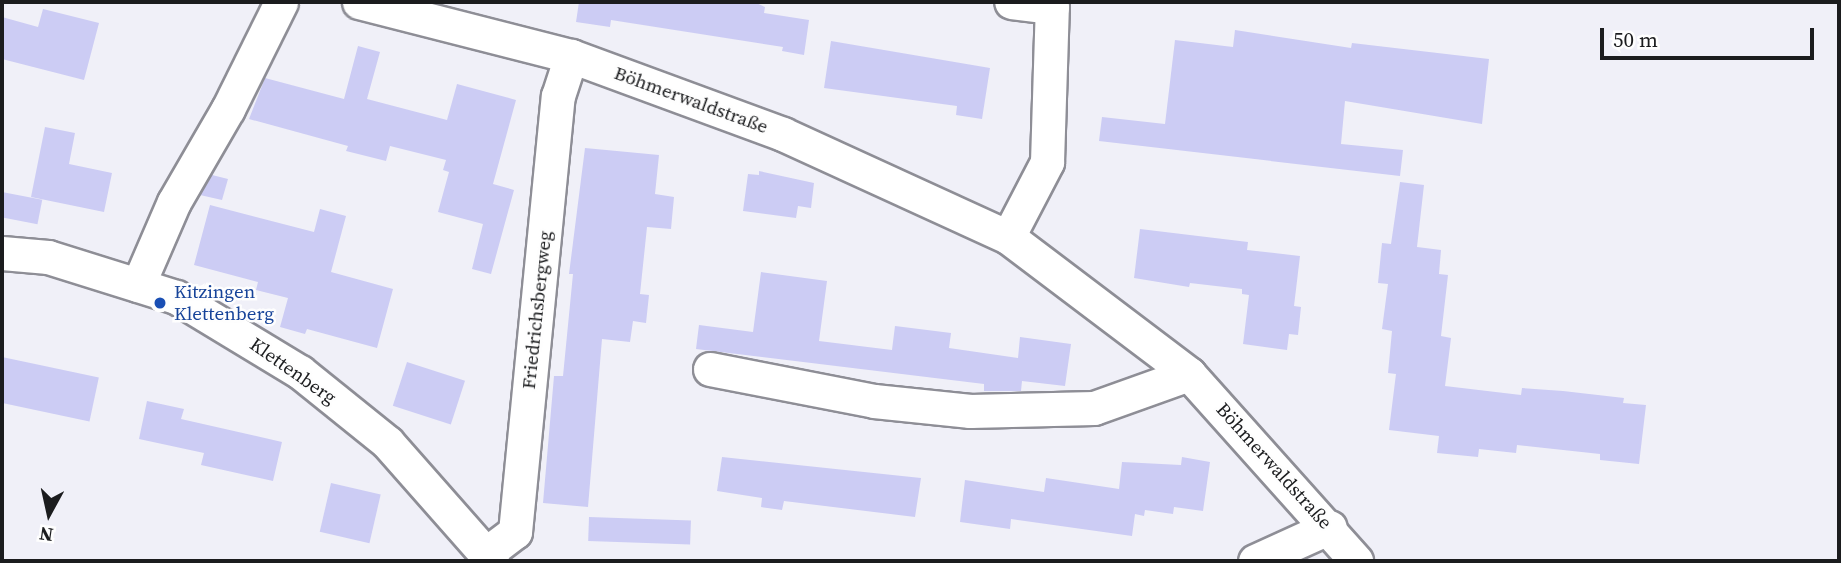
<!DOCTYPE html>
<meta charset="utf-8">
<style>
body{margin:0}
#map{position:relative;width:1841px;height:563px;overflow:hidden;background:#f0f0f8;font-family:"Source Serif 4",serif}
div>[style]{position:absolute}
.building>*{inset:0;background:#ccccf4;transform-origin:0 0}
.roads{filter:drop-shadow(2px 0 #8e8e96) drop-shadow(-2px 0 #8e8e96) drop-shadow(0 2px #8e8e96) drop-shadow(0 -2px #8e8e96)}
.minor>*{height:33px;margin:-16.5px;padding:0 16.5px;transform-origin:16.5px;border-radius:16.5px;background:#fff}
.dots>*{width:19px;height:19px;translate:-50% -50%;box-sizing:border-box;border:4px solid #fefefe;border-radius:50%}
span{translate:-50% -50%;white-space:nowrap;text-align:center;line-height:1.15;-webkit-text-stroke:5px #fefefe;paint-order:stroke}
.street-label{font-size:19px;color:#1b1c1e}
.transit-label{font-size:19px;color:#164399}
.left{translate:0 -50%;text-align:left}
.frame{position:absolute;inset:0;border:4px solid #1b1c1e;pointer-events:none}
.north{position:absolute;left:14px;top:479px;width:70px;height:70px;-webkit-text-stroke:5px #fefefe;paint-order:stroke;rotate:188deg;font-size:19px;font-weight:700;line-height:28px;text-align:center;color:#1b1c1e}
.north::after{content:'';display:block;margin:auto;width:24px;height:32px;background:#1b1c1e;clip-path:polygon(50% 0,100% 100%,50% 72%,0 100%)}
.scale{position:absolute;left:1600px;top:28px;width:214px;height:32px;box-sizing:border-box;border:4px solid #1b1c1e;border-top:0;padding-left:9px;font-size:21px;line-height:24px;white-space:nowrap;color:#1b1c1e;-webkit-text-stroke:5px #fefefe;paint-order:stroke}
</style>
<div id="map">
<div class="building">
<div style="clip-path:polygon(579px 2px,754px 2px,765px 7px,764px 13px,809px 20px,804px 55px,782px 51px,783px 47px,611px 20px,610px 27px,576px 22px)"></div>
<div style="clip-path:polygon(43px 9px,99px 23px,84px 80px,2px 59px,2px 17px,38px 27px)"></div>
<div style="clip-path:polygon(1235px 30px,1351px 48px,1352px 43px,1489px 59px,1482px 124px,1345px 101px,1341px 144px,1403px 150px,1400px 176px,1099px 141px,1102px 117px,1165px 124px,1175px 40px,1233px 47px)"></div>
<div style="clip-path:polygon(831px 41px,990px 68px,982px 119px,956px 115px,957px 106px,824px 88px)"></div>
<div style="clip-path:polygon(358px 46px,380px 52px,367px 99px,447px 120px,457px 84px,516px 100px,493px 184px,514px 190px,491px 274px,472px 269px,483px 224px,438px 212px,449px 172px,443px 170px,446px 160px,390px 146px,386px 161px,346px 151px,348px 146px,249px 119px,265px 78px,344px 99px)"></div>
<div style="clip-path:polygon(45px 127px,75px 133px,69px 164px,112px 173px,104px 212px,31px 197px)"></div>
<div style="clip-path:polygon(585px 148px,659px 155px,655px 194px,674px 197px,671px 229px,647px 227px,640px 294px,649px 295px,646px 323px,633px 321px,630px 342px,602px 339px,588px 507px,543px 503px,554px 376px,563px 376px,573px 274px,569px 274px)"></div>
<div style="clip-path:polygon(759px 171px,814px 183px,811px 208px,798px 206px,796px 218px,743px 211px,748px 174px,759px 175px)"></div>
<div style="clip-path:polygon(212px 175px,228px 179px,222px 200px,200px 195px)"></div>
<div style="clip-path:polygon(1400px 182px,1424px 185px,1417px 247px,1441px 250px,1439px 274px,1448px 275px,1441px 336px,1451px 338px,1445px 386px,1521px 395px,1522px 388px,1563px 391px,1624px 398px,1623px 403px,1646px 405px,1639px 464px,1600px 460px,1600px 454px,1517px 445px,1516px 453px,1479px 449px,1478px 457px,1437px 453px,1439px 436px,1389px 430px,1396px 374px,1388px 373px,1392px 331px,1382px 329px,1388px 284px,1378px 283px,1382px 243px,1391px 244px)"></div>
<div style="left:2px;top:192px;width:41px;height:25px;rotate:11deg"></div>
<div style="clip-path:polygon(210px 205px,314px 232px,320px 209px,346px 216px,331px 272px,393px 289px,377px 348px,307px 329px,305px 334px,280px 327px,288px 298px,256px 290px,258px 282px,194px 265px)"></div>
<div style="clip-path:polygon(1140px 229px,1248px 242px,1247px 250px,1300px 256px,1294px 306px,1301px 307px,1298px 335px,1289px 334px,1287px 350px,1243px 344px,1249px 295px,1242px 294px,1242px 289px,1190px 283px,1189px 287px,1134px 278px)"></div>
<div style="clip-path:polygon(761px 272px,827px 281px,819px 341px,892px 350px,895px 326px,951px 333px,949px 348px,1018px 358px,1020px 337px,1071px 344px,1065px 386px,1022px 381px,1021px 391px,984px 391px,984px 384px,696px 349px,699px 325px,753px 332px)"></div>
<div style="left:2px;top:357px;width:99px;height:45px;rotate:12deg"></div>
<div style="left:407px;top:362px;width:61px;height:46px;rotate:18deg"></div>
<div style="clip-path:polygon(147px 401px,184px 409px,181px 419px,282px 442px,273px 481px,201px 465px,204px 453px,139px 439px)"></div>
<div style="clip-path:polygon(722px 457px,921px 478px,915px 517px,784px 501px,782px 510px,761px 507px,762px 498px,717px 491px)"></div>
<div style="clip-path:polygon(1182px 457px,1210px 462px,1203px 511px,1174px 507px,1173px 514px,1145px 510px,1144px 516px,1135px 514px,1132px 536px,1011px 519px,1010px 529px,960px 522px,965px 480px,1044px 492px,1046px 478px,1119px 489px,1122px 462px,1181px 465px)"></div>
<div style="left:331px;top:483px;width:51px;height:50px;rotate:13deg"></div>
<div style="left:589px;top:517px;width:102px;height:24px;rotate:2deg"></div>
</div>
<div class="roads">
<div class="minor">
<div style="left:359px;top:2px;width:219px;rotate:14.3deg"></div>
<div style="left:571px;top:56px;width:226px;rotate:20.2deg"></div>
<div style="left:783px;top:134px;width:247px;rotate:24.6deg"></div>
<div style="left:1008px;top:237px;width:227px;rotate:37.1deg"></div>
<div style="left:1189px;top:374px;width:251px;rotate:48.2deg"></div>
<div style="left:1008px;top:237px;width:85px;rotate:-62.5deg"></div>
<div style="left:1047px;top:162px;width:155px;rotate:-88.2deg"></div>
<div style="left:1052px;top:7px;width:41px;rotate:-173deg"></div>
<div style="left:2px;top:253px;width:46px;rotate:5deg"></div>
<div style="left:48px;top:257px;width:134px;rotate:17.4deg"></div>
<div style="left:176px;top:297px;width:145px;rotate:31.2deg"></div>
<div style="left:300px;top:372px;width:112px;rotate:38.8deg"></div>
<div style="left:387px;top:442px;width:159px;rotate:48.6deg"></div>
<div style="left:138px;top:285px;width:90px;rotate:-66.6deg"></div>
<div style="left:174px;top:202px;width:108px;rotate:-59.9deg"></div>
<div style="left:228px;top:109px;width:119px;rotate:-63.6deg"></div>
<div style="left:710px;top:369px;width:167px;rotate:11deg"></div>
<div style="left:874px;top:401px;width:97px;rotate:5.9deg"></div>
<div style="left:970px;top:411px;width:124px;rotate:-1.4deg"></div>
<div style="left:1094px;top:408px;width:101px;rotate:-19.7deg"></div>
<div style="left:487px;top:553px;width:35px;rotate:-37deg"></div>
<div style="left:515px;top:532px;width:438px;rotate:-84.4deg"></div>
<div style="left:558px;top:96px;width:42px;rotate:-72deg"></div>
<div style="left:1255px;top:561px;width:82px;rotate:-24.4deg"></div>
</div>
</div>
<div class="dots">
<div style="left:160px;top:303px;background:#1a4fb4"></div>
</div>
<div class="street-label">
<span style="left:691px;top:100px;rotate:20deg">Böhmerwaldstraße</span>
<span style="left:537px;top:310px;rotate:-84deg">Friedrichsbergweg</span>
<span style="left:293px;top:371px;rotate:35deg">Klettenberg</span>
<span style="left:1274px;top:466px;rotate:48deg">Böhmerwaldstraße</span>
</div>
<div class="transit-label">
<span class="left" style="left:174px;top:303px">Kitzingen<br>Klettenberg</span>
</div>
<div class="frame"></div>
<div class="north">N</div>
<div class="scale">50 m</div>
</div>
